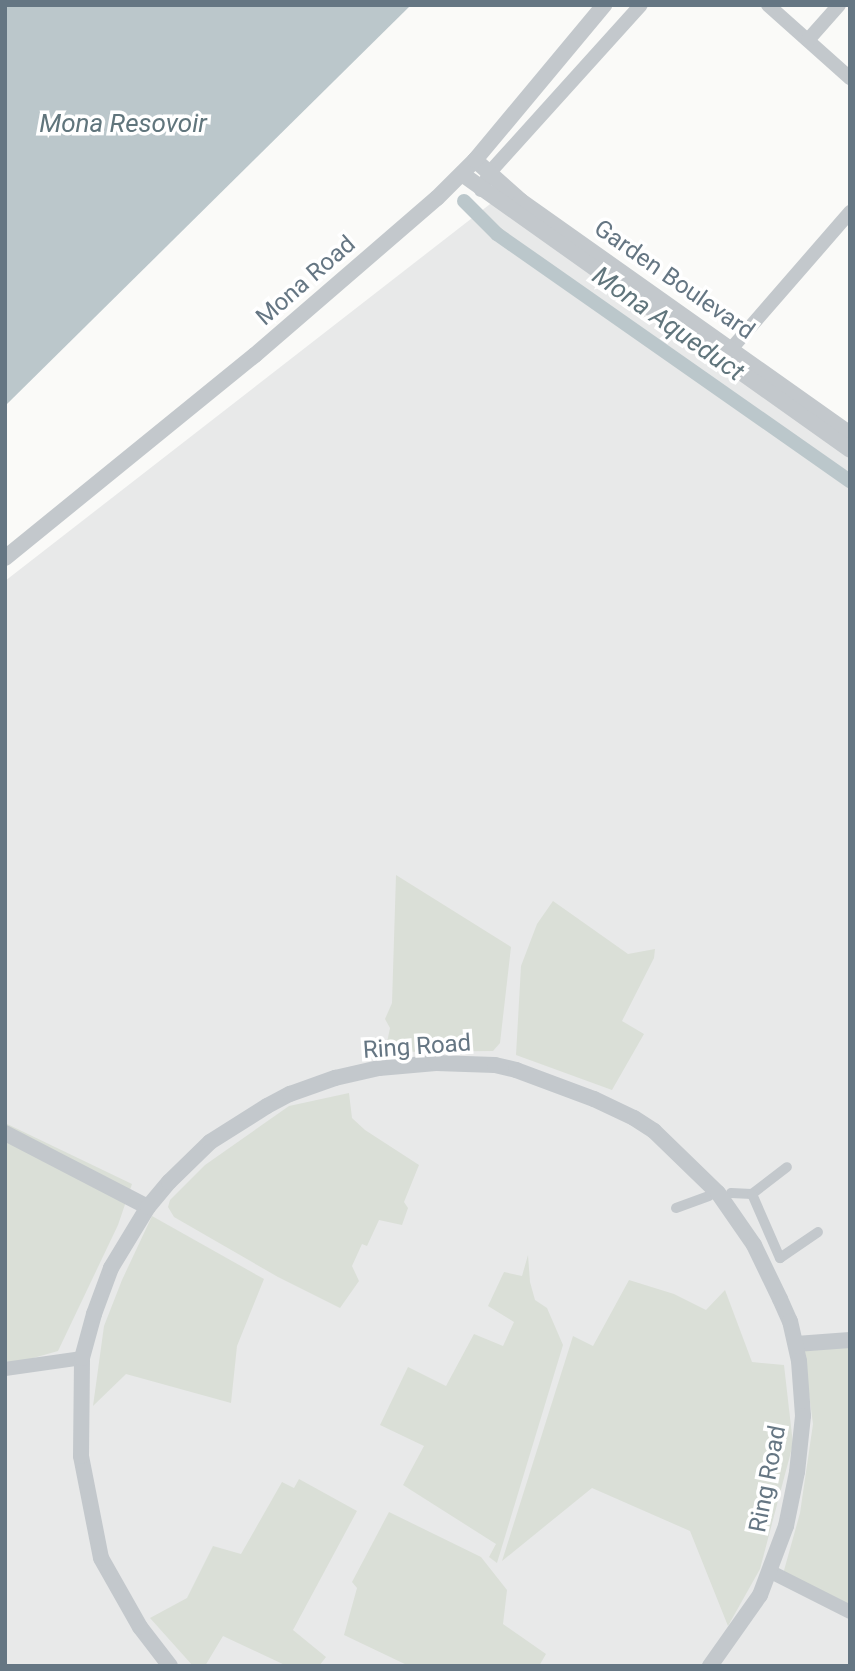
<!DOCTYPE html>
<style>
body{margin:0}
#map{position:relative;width:855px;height:1671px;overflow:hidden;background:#fafaf8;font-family:Roboto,sans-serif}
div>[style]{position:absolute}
.built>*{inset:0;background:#e8e9e9}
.green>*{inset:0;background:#dadfd7}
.water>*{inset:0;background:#bbc7cb}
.canal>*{height:14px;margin:-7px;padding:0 7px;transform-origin:7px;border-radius:7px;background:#bbc7cb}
.pedestrian>*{height:10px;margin:-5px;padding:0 5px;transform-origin:5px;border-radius:5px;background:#c3c8cc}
.minor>*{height:14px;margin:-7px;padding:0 7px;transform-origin:7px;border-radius:7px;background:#c3c8cc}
.tertiary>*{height:16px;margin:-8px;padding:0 8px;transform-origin:8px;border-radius:8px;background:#c3c8cc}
span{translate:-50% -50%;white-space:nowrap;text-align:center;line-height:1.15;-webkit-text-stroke:7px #fff;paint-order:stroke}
.street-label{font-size:24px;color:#657683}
.water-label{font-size:26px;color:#60757c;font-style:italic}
.frame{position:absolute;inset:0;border:7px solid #657683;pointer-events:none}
</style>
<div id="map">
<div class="built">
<div style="clip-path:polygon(494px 201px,850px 451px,850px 1666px,5px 1666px,5px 581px)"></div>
</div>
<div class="green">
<div style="clip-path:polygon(396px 875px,511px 947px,500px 1043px,493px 1051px,385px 1052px,390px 1028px,385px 1019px,392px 1003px)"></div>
<div style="clip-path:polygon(553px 901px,628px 954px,655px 949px,654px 958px,622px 1021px,644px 1034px,612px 1090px,516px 1055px,521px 966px,537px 924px)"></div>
<div style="clip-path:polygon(349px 1093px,352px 1118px,365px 1130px,419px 1165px,404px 1202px,408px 1208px,402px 1225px,379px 1220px,367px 1246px,362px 1244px,352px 1266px,359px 1281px,340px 1308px,278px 1277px,174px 1217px,168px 1207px,170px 1200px,205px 1165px,289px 1106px)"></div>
<div style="clip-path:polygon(5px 1123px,132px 1184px,118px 1225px,58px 1351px,5px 1366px)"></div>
<div style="clip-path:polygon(152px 1216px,264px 1279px,237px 1346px,231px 1403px,126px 1374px,93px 1406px,104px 1326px,122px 1280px)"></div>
<div style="clip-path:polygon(528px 1255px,530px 1282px,535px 1300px,547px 1308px,563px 1345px,497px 1563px,489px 1557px,496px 1544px,403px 1485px,424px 1446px,380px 1425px,408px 1367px,446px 1386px,474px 1334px,503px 1346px,514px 1322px,488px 1306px,504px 1272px,522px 1276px)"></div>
<div style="clip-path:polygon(629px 1280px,674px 1294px,706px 1310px,725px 1290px,752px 1362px,784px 1365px,793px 1444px,760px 1569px,728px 1626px,690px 1531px,592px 1488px,502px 1561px,573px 1336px,593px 1346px)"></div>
<div style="clip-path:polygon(850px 1344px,850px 1608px,783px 1574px,800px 1513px,813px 1424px,803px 1349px)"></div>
<div style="clip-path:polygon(299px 1479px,357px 1511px,293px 1630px,326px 1657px,319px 1666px,287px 1666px,223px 1636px,205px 1666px,193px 1666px,150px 1618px,187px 1598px,213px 1546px,241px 1554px,282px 1482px,294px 1488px)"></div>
<div style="clip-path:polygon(389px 1512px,481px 1557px,507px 1590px,503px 1624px,546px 1654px,539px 1666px,409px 1666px,344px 1635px,357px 1588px,352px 1582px)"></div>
</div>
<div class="water">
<div style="clip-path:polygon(5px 5px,411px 5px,5px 406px)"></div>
</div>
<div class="canal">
<div style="left:464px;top:201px;width:47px;rotate:45deg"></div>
<div style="left:497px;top:234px;width:431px;rotate:35deg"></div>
</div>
<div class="pedestrian">
<div style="left:731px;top:1193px;width:21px;rotate:3deg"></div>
<div style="left:752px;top:1194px;width:44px;rotate:-37.6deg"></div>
<div style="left:752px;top:1194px;width:70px;rotate:66.4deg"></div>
<div style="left:780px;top:1258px;width:46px;rotate:-34.4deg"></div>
<div style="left:676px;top:1208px;width:35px;rotate:-20deg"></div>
</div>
<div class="minor">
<div style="left:768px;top:5px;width:110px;rotate:41.7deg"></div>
<div style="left:808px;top:40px;width:47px;rotate:-48.5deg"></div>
<div style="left:481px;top:190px;width:20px;rotate:-63deg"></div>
<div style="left:490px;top:172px;width:225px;rotate:-47.9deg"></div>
<div style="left:725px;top:356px;width:191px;rotate:-49deg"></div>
<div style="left:5px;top:1369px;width:78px;rotate:-8.1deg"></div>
<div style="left:769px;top:1571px;width:91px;rotate:26.8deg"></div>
</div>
<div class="tertiary">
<div style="left:475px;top:160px;width:62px;rotate:41.7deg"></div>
<div style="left:521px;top:201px;width:403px;rotate:35.3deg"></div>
<div style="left:462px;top:174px;width:476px;rotate:35.4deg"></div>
<div style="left:5px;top:558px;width:322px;rotate:-39.1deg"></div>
<div style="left:255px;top:355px;width:240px;rotate:-40.8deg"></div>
<div style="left:437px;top:198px;width:54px;rotate:-45deg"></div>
<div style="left:475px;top:160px;width:202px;rotate:-50.2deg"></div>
<div style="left:5px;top:1133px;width:161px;rotate:27.4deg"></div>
<div style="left:796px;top:1344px;width:54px;rotate:-4.2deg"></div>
<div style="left:170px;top:1666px;width:49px;rotate:-127.6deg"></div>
<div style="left:140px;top:1627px;width:79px;rotate:-119.5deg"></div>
<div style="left:101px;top:1558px;width:104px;rotate:-101.1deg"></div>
<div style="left:81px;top:1456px;width:98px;rotate:-89.4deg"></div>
<div style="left:82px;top:1358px;width:46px;rotate:-74.7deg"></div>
<div style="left:94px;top:1314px;width:49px;rotate:-69.7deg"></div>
<div style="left:111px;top:1268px;width:71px;rotate:-58.8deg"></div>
<div style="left:148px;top:1207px;width:33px;rotate:-50deg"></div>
<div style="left:169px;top:1182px;width:57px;rotate:-44.3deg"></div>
<div style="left:210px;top:1142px;width:67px;rotate:-32.3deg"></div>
<div style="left:267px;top:1106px;width:26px;rotate:-28deg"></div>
<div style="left:290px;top:1094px;width:48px;rotate:-19.6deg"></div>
<div style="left:335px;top:1078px;width:45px;rotate:-12.8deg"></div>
<div style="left:379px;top:1068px;width:57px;rotate:-5deg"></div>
<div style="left:436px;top:1063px;width:59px;rotate:1.9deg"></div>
<div style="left:495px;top:1065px;width:22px;rotate:13deg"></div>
<div style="left:516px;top:1070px;width:83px;rotate:20.4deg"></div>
<div style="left:594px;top:1099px;width:44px;rotate:25.4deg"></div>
<div style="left:634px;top:1118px;width:24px;rotate:33deg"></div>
<div style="left:654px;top:1131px;width:89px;rotate:44.1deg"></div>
<div style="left:718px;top:1193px;width:63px;rotate:55.3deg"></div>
<div style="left:754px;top:1245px;width:60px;rotate:64.3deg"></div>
<div style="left:780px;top:1299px;width:24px;rotate:66deg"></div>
<div style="left:790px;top:1321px;width:41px;rotate:77.3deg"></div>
<div style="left:799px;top:1361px;width:55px;rotate:85.8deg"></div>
<div style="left:803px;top:1416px;width:56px;rotate:96.1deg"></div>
<div style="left:797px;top:1472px;width:55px;rotate:101.5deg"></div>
<div style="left:786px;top:1526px;width:74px;rotate:110.6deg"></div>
<div style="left:760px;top:1595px;width:87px;rotate:125.2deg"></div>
</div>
<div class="street-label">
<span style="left:674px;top:280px;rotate:35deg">Garden Boulevard</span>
<span style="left:306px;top:281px;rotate:-41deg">Mona Road</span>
<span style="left:417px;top:1047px;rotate:-4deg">Ring Road</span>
<span style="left:768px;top:1479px;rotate:-79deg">Ring Road</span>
</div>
<div class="water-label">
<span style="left:123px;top:124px">Mona Resovoir</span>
<span style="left:668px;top:324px;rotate:35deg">Mona Aqueduct</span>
</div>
<div class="frame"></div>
</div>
